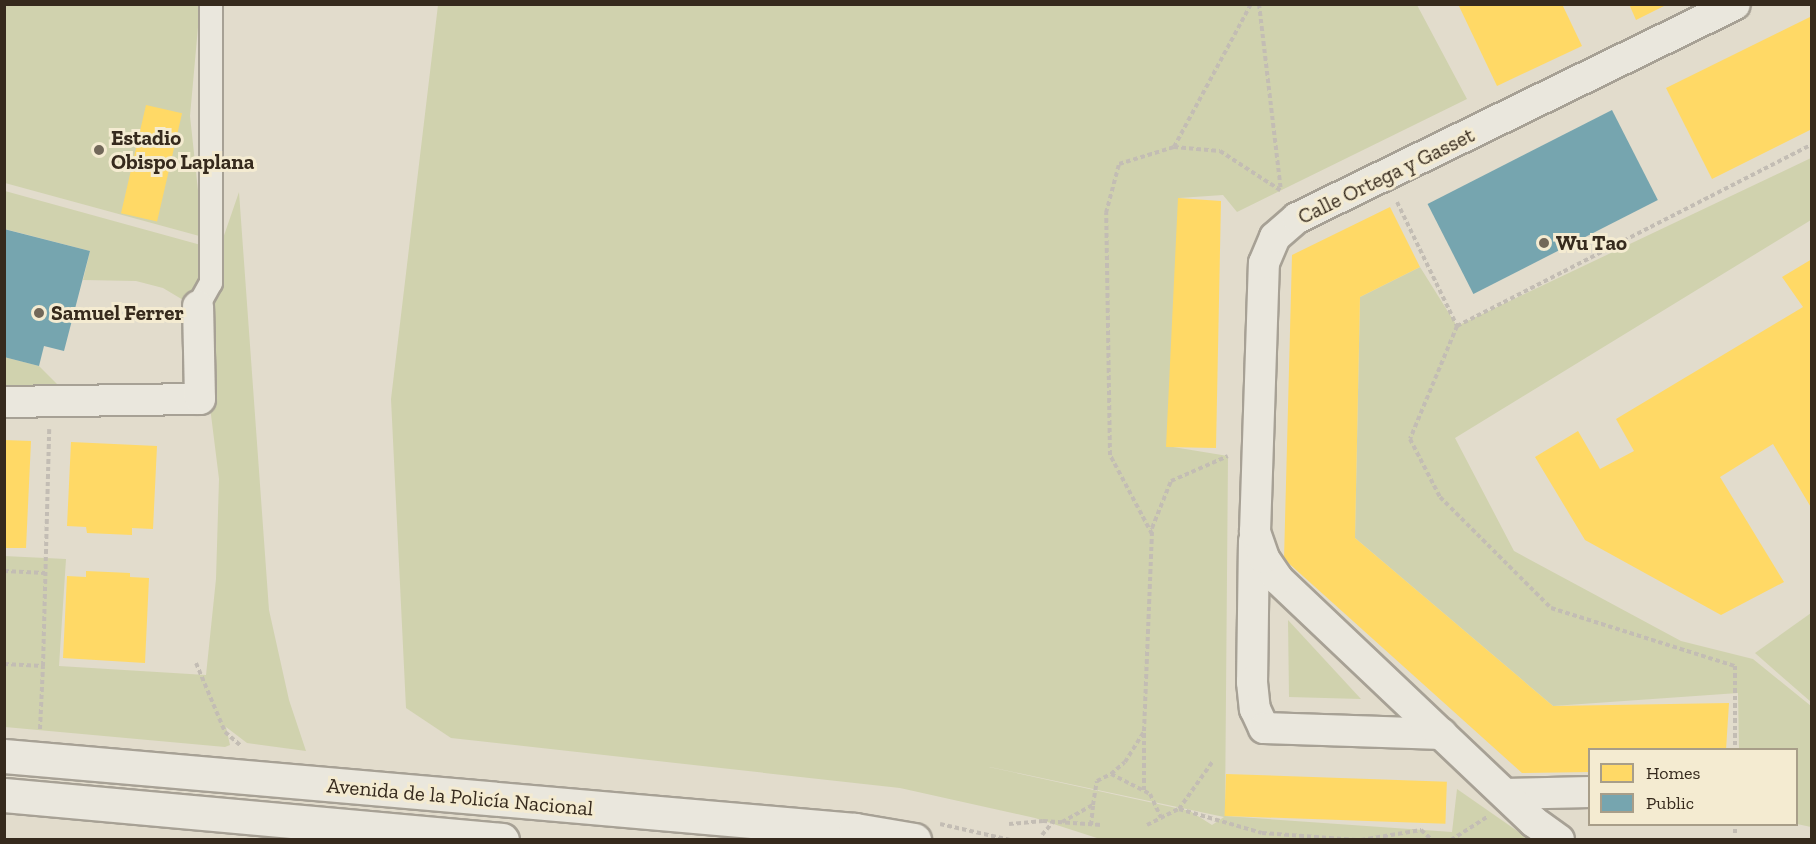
<!DOCTYPE html>
<meta charset="utf-8">
<style>
body{margin:0}
#map{position:relative;width:1816px;height:844px;overflow:hidden;background:#e2dccc;font-family:"Zilla Slab",serif}
div>[style]{position:absolute}
.green>*{inset:0;background:#d0d2ae}
.homes>*{inset:0;background:#ffd966;transform-origin:0 0}
.public>*{inset:0;background:#76a5af;transform-origin:0 0}
.path>*{height:4px;margin-top:-2px;transform-origin:0;background:repeating-linear-gradient(90deg,#c3bdb4 0 4.5px,transparent 0 7.5px)}
.roads{filter:drop-shadow(2px 0 #a7a195) drop-shadow(-2px 0 #a7a195) drop-shadow(0 2px #a7a195) drop-shadow(0 -2px #a7a195)}
.pedestrian>*{height:22px;margin:-11px;padding:0 11px;transform-origin:11px;border-radius:11px;background:#eae7dd}
.minor>*{height:30px;margin:-15px;padding:0 15px;transform-origin:15px;border-radius:15px;background:#eae7dd}
.secondary>*{height:33px;margin:-16.5px;padding:0 16.5px;transform-origin:16.5px;border-radius:16.5px;background:#eae7dd}
.dots>*{width:16px;height:16px;translate:-50% -50%;box-sizing:border-box;border:3px solid #f4ebd1;border-radius:50%}
span{translate:-50% -50%;white-space:nowrap;text-align:center;line-height:1.15;-webkit-text-stroke:6px #f4ebd1;paint-order:stroke}
.poi-label{font-size:21px;color:#362a1d;font-weight:700}
.left{translate:0 -50%;text-align:left}
.street-label{font-size:21px;color:#362a1d}
.frame{position:absolute;inset:0;border:6px solid #362a1d;pointer-events:none}
.legend{position:absolute;left:1588px;top:748px;width:210px;height:78px;box-sizing:border-box;background:#f4ebd1;border:2px solid #a89e89;margin:0;padding:8px 10px;list-style:none;font-size:18px;color:#362a1d}
.legend li{display:flex;align-items:center;gap:12px;height:30px}
.legend b{width:30px;border:2px solid #a89e89}
</style>
<div id="map">
<div class="green">
<div style="clip-path:polygon(4px 5px,200px 5px,190px 116px,203px 237px,5px 183px)"></div>
<div style="clip-path:polygon(evenodd,438px 5px,1417px 5px,1467px 99px,1237px 212px,1223px 195px,1179px 198px,1173px 447px,1228px 456px,1225px 816px,1452px 832px,1457px 789px,1529px 839px,1100px 839px,1035px 818px,900px 788px,451px 738px,406px 708px,391px 399px,438px 5px,989px 767px,990px 767px,1224px 817px,1212px 825px,1190px 811px,989px 767px)"></div>
<div style="clip-path:polygon(1811px 158px,1811px 220px,1455px 438px,1514px 551px,1681px 641px,1753px 659px,1811px 706px,1811px 827px,1797px 824px,1796px 750px,1739px 749px,1738px 693px,1553px 706px,1355px 538px,1360px 297px,1420px 267px,1457px 326px)"></div>
<div style="clip-path:polygon(5px 191px,219px 250px,239px 192px,269px 610px,289px 700px,306px 751px,247px 743px,226px 727px,230px 745px,225px 747px,5px 727px,4px 556px,66px 559px,59px 666px,206px 675px,216px 579px,219px 479px,207px 383px,205px 313px,163px 288px,136px 281px,83px 280px,90px 251px,5px 229px)"></div>
<div style="clip-path:polygon(4px 357px,39px 366px,60px 387px,5px 387px)"></div>
<div style="clip-path:polygon(1811px 613px,1811px 702px,1755px 653px)"></div>
<div style="clip-path:polygon(1288px 620px,1361px 699px,1289px 697px)"></div>
</div>
<div class="homes">
<div style="clip-path:polygon(1458px 4px,1562px 4px,1582px 46px,1497px 86px)"></div>
<div style="clip-path:polygon(1629px 4px,1668px 4px,1636px 20px)"></div>
<div style="clip-path:polygon(1812px 16px,1812px 129px,1712px 179px,1666px 88px)"></div>
<div style="left:146px;top:105px;width:37px;height:111px;rotate:13deg"></div>
<div style="clip-path:polygon(1178px 198px,1221px 201px,1216px 448px,1166px 447px)"></div>
<div style="clip-path:polygon(1390px 207px,1420px 267px,1360px 297px,1355px 538px,1553px 706px,1729px 703px,1726px 750px,1590px 750px,1590px 772px,1522px 773px,1284px 559px,1292px 255px)"></div>
<div style="clip-path:polygon(1812px 259px,1812px 509px,1773px 444px,1720px 477px,1784px 582px,1721px 615px,1585px 540px,1535px 457px,1578px 431px,1600px 469px,1634px 451px,1616px 419px,1803px 307px,1782px 277px)"></div>
<div style="clip-path:polygon(4px 440px,31px 441px,26px 548px,4px 548px)"></div>
<div style="clip-path:polygon(71px 442px,157px 446px,153px 529px,132px 528px,132px 535px,87px 533px,86px 527px,67px 526px)"></div>
<div style="clip-path:polygon(86px 571px,130px 573px,130px 577px,149px 578px,145px 663px,63px 658px,67px 576px,86px 577px)"></div>
<div style="left:1226px;top:774px;width:221px;height:42px;rotate:2deg"></div>
</div>
<div class="public">
<div style="left:1612px;top:110px;width:101px;height:207px;rotate:63deg"></div>
<div style="clip-path:polygon(4px 229px,90px 251px,64px 351px,44px 346px,39px 366px,4px 357px)"></div>
</div>
<div class="path">
<div style="left:1259px;top:4px;width:187px;rotate:83.3deg"></div>
<div style="left:1174px;top:147px;width:46px;rotate:5deg"></div>
<div style="left:1220px;top:151px;width:72px;rotate:33deg"></div>
<div style="left:1397px;top:202px;width:138px;rotate:64.2deg"></div>
<div style="left:1457px;top:326px;width:399px;rotate:-27.1deg"></div>
<div style="left:1457px;top:326px;width:122px;rotate:112.6deg"></div>
<div style="left:1410px;top:439px;width:65px;rotate:62.7deg"></div>
<div style="left:1440px;top:497px;width:157px;rotate:45deg"></div>
<div style="left:1551px;top:608px;width:193px;rotate:17.5deg"></div>
<div style="left:1735px;top:666px;width:84px;rotate:90deg"></div>
<div style="left:1152px;top:534px;width:89px;rotate:-118deg"></div>
<div style="left:1110px;top:455px;width:242px;rotate:-90.9deg"></div>
<div style="left:1106px;top:213px;width:51px;rotate:-75.1deg"></div>
<div style="left:1119px;top:164px;width:58px;rotate:-17.2deg"></div>
<div style="left:1174px;top:147px;width:162px;rotate:-61.7deg"></div>
<div style="left:4px;top:571px;width:41px;rotate:2.8deg"></div>
<div style="left:196px;top:663px;width:75px;rotate:67.2deg"></div>
<div style="left:225px;top:732px;width:20px;rotate:41deg"></div>
<div style="left:4px;top:664px;width:39px;rotate:3deg"></div>
<div style="left:43px;top:666px;width:237px;rotate:-88.5deg"></div>
<div style="left:40px;top:729px;width:63px;rotate:-87.3deg"></div>
<div style="left:1111px;top:774px;width:18px;rotate:-41deg"></div>
<div style="left:1125px;top:762px;width:36px;rotate:-58deg"></div>
<div style="left:1144px;top:731px;width:203px;rotate:-87.7deg"></div>
<div style="left:1152px;top:528px;width:51px;rotate:-68deg"></div>
<div style="left:1171px;top:481px;width:62px;rotate:-23.7deg"></div>
<div style="left:1144px;top:790px;width:59px;rotate:-90deg"></div>
<div style="left:1179px;top:809px;width:59px;rotate:-54.7deg"></div>
<div style="left:1062px;top:822px;width:35px;rotate:-29deg"></div>
<div style="left:1093px;top:805px;width:24px;rotate:-81deg"></div>
<div style="left:1097px;top:781px;width:16px;rotate:-27deg"></div>
<div style="left:1111px;top:774px;width:44px;rotate:27.1deg"></div>
<div style="left:1150px;top:794px;width:26px;rotate:65deg"></div>
<div style="left:940px;top:824px;width:72px;rotate:12.9deg"></div>
<div style="left:1009px;top:824px;width:34px;rotate:-5deg"></div>
<div style="left:1043px;top:821px;width:59px;rotate:3.9deg"></div>
<div style="left:1091px;top:825px;width:20px;rotate:-84deg"></div>
<div style="left:1147px;top:825px;width:36px;rotate:-27deg"></div>
<div style="left:1179px;top:809px;width:86px;rotate:16.1deg"></div>
<div style="left:1262px;top:833px;width:95px;rotate:4.2deg"></div>
<div style="left:1735px;top:833px;width:9px;rotate:-90deg"></div>
<div style="left:1042px;top:835px;width:17px;rotate:-50deg"></div>
<div style="left:1361px;top:840px;width:61px;rotate:-9.5deg"></div>
<div style="left:1421px;top:830px;width:15px;rotate:42deg"></div>
<div style="left:1451px;top:840px;width:43px;rotate:-32.6deg"></div>
</div>
<div class="roads">
<div class="pedestrian">
<div style="left:198px;top:306px;width:26px;rotate:-61deg"></div>
<div style="left:211px;top:283px;width:279px;rotate:-90deg"></div>
</div>
<div class="minor">
<div style="left:4px;top:402px;width:196px;rotate:-0.9deg"></div>
<div style="left:200px;top:399px;width:93px;rotate:-91.2deg"></div>
<div style="left:1254px;top:541px;width:141px;rotate:90.8deg"></div>
<div style="left:1252px;top:682px;width:27px;rotate:84deg"></div>
<div style="left:1255px;top:709px;width:21px;rotate:65deg"></div>
<div style="left:1264px;top:728px;width:178px;rotate:1.9deg"></div>
<div style="left:1505px;top:794px;width:85px;rotate:-1.3deg"></div>
<div style="left:1559px;top:840px;width:31px;rotate:-144deg"></div>
<div style="left:1534px;top:822px;width:353px;rotate:-136.5deg"></div>
<div style="left:1278px;top:579px;width:25px;rotate:-124deg"></div>
<div style="left:1264px;top:558px;width:28px;rotate:-109deg"></div>
<div style="left:1255px;top:532px;width:269px;rotate:-88.1deg"></div>
<div style="left:1264px;top:263px;width:28px;rotate:-67deg"></div>
<div style="left:1275px;top:237px;width:29px;rotate:-41deg"></div>
<div style="left:1297px;top:218px;width:487px;rotate:-26deg"></div>
</div>
<div class="secondary">
<div style="left:4px;top:756px;width:854px;rotate:4.97deg"></div>
<div style="left:855px;top:830px;width:60px;rotate:9.6deg"></div>
<div style="left:4px;top:795px;width:500px;rotate:5.16deg"></div>
</div>
</div>
<div class="dots">
<div style="left:99px;top:150px;background:#72685a"></div>
<div style="left:1544px;top:243px;background:#72685a"></div>
<div style="left:39px;top:313px;background:#72685a"></div>
</div>
<div class="poi-label">
<span class="left" style="left:111px;top:150px">Estadio<br>Obispo Laplana</span>
<span class="left" style="left:1556px;top:243px">Wu Tao</span>
<span class="left" style="left:51px;top:313px">Samuel Ferrer</span>
</div>
<div class="street-label">
<span style="left:1386px;top:176px;rotate:-26deg">Calle Ortega y Gasset</span>
<span style="left:460px;top:797px;rotate:5deg">Avenida de la Policía Nacional</span>
</div>
<div class="frame"></div>
<ul class="legend">
<li><b style="height:16px;background:#ffd966"></b>Homes</li>
<li><b style="height:16px;background:#76a5af"></b>Public</li>
</ul>
</div>
